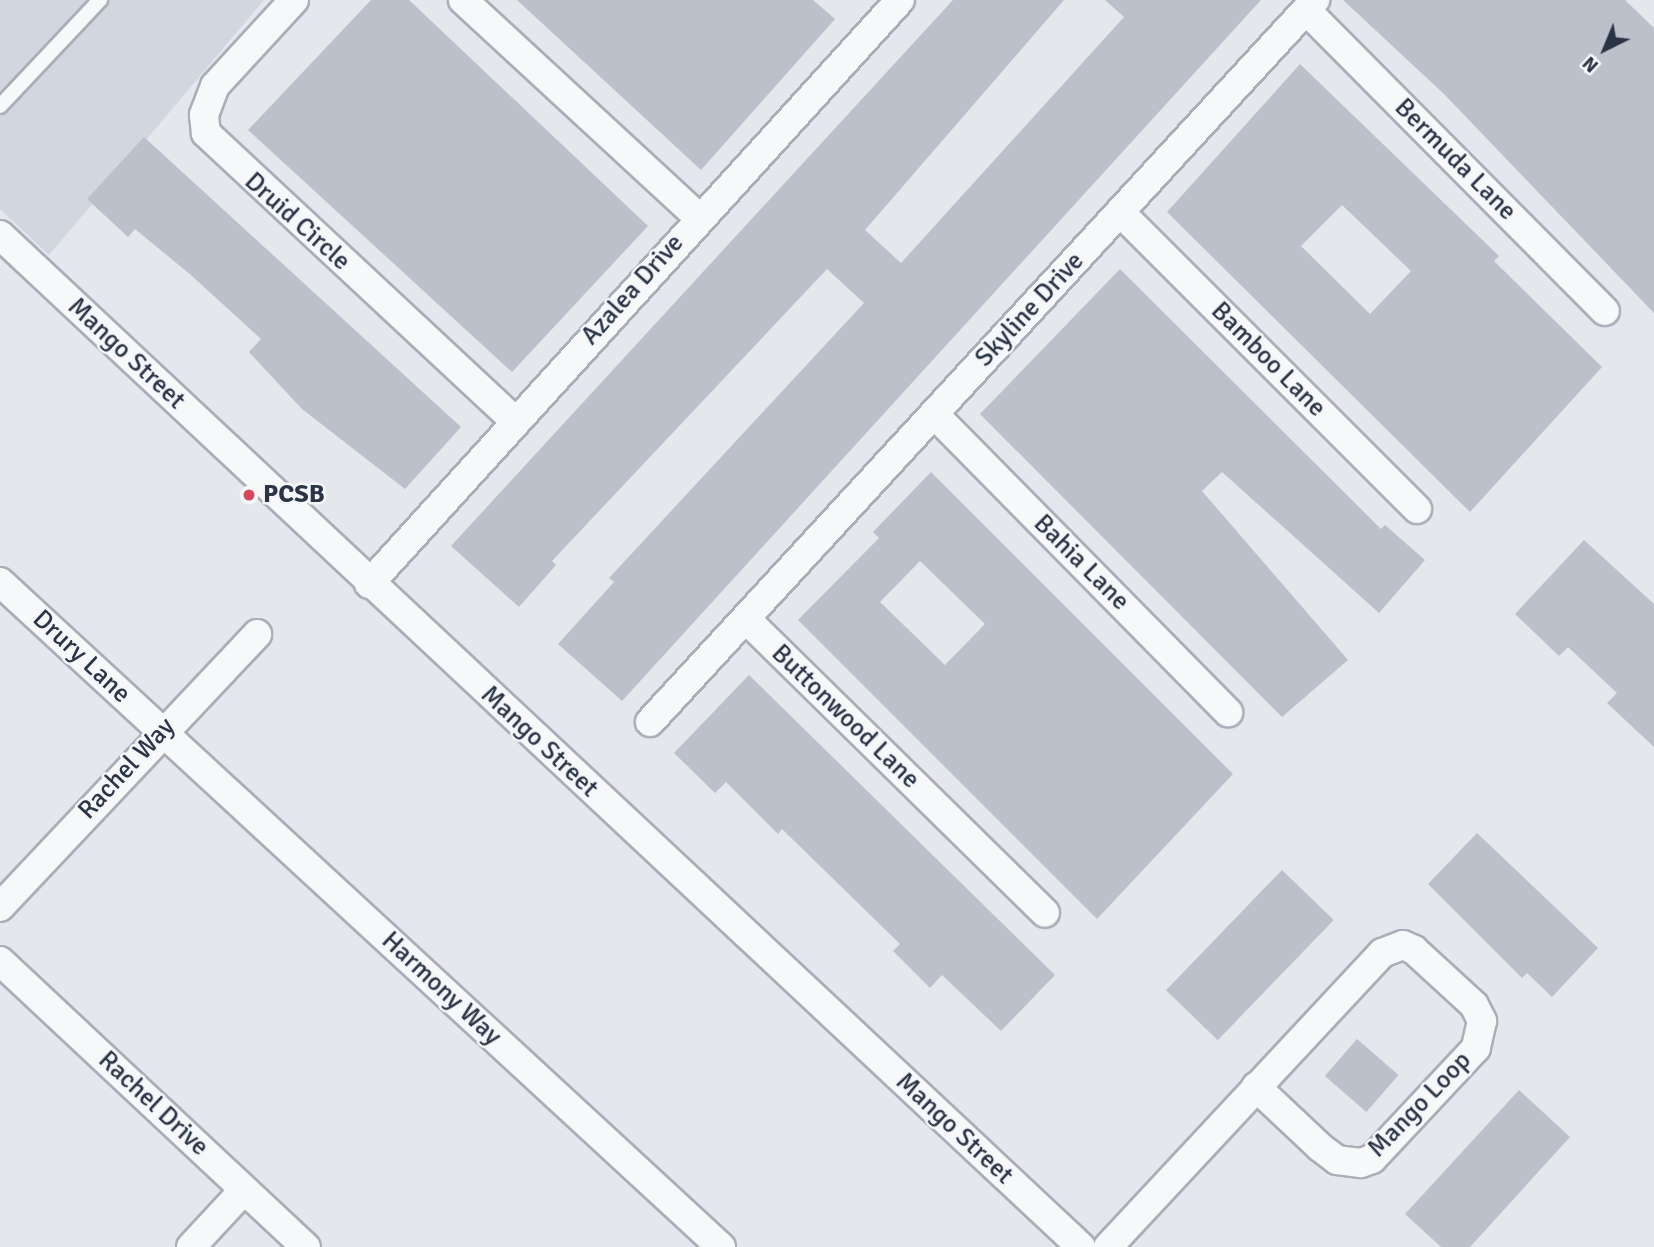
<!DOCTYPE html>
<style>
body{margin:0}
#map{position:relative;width:1654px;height:1247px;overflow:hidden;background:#e4e7ec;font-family:Signika,sans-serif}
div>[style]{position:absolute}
.built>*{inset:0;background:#d2d6de}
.building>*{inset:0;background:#bbc0ca;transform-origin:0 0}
.roads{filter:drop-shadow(2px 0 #a9aeb7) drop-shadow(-2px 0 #a9aeb7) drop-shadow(0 2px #a9aeb7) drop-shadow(0 -2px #a9aeb7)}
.lane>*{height:14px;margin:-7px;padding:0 7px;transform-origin:7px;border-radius:7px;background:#f7f8fa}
.street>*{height:28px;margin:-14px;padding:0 14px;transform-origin:14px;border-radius:14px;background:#f7f8fa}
.dots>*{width:19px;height:19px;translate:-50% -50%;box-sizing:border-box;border:4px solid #f4f6f9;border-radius:50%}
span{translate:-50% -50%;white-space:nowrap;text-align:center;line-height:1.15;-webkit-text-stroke:5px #f4f6f9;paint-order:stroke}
.street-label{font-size:26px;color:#2b3445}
.poi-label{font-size:26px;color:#2b3445;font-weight:700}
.left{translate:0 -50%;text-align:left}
.north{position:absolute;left:1570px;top:14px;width:70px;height:70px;-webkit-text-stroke:5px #f4f6f9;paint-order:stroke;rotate:223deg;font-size:19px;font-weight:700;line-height:28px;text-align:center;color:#2b3445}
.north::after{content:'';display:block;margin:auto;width:24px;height:32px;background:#2b3445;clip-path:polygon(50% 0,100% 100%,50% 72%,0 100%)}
</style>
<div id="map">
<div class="built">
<div style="clip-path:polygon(0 0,264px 0,49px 255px,0 209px)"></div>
</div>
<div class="building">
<div style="clip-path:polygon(371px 0,409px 0,648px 226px,512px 372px,248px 130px)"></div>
<div style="clip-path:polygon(517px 0,813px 0,835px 19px,701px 170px)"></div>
<div style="clip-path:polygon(953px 0,1064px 0,865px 230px,901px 263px,1124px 17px,1105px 0,1261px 0,622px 701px,558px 644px,614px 582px,609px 578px,864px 303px,827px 269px,552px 561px,556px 565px,519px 607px,451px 546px)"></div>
<div style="clip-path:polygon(1343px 0,1625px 0,1654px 28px,1654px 313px,1444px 94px)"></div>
<div style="clip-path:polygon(evenodd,1300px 64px,1499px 256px,1494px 261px,1602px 367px,1470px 512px,1167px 212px,1300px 64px,1342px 205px,1411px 271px,1370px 314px,1301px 246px,1342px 205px)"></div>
<div style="clip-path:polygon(144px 137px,461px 427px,405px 489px,302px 409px,249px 352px,261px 339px,192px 276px,135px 229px,128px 237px,87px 199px)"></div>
<div style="clip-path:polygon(1120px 269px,1381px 529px,1385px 525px,1425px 560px,1379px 613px,1222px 472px,1202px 491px,1348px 660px,1282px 717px,980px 414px)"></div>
<div style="clip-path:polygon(evenodd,931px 472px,1233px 774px,1097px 919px,798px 620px,879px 538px,873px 532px,931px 472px,920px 561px,985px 624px,945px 665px,880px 602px,920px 561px)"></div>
<div style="clip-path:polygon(1584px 540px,1654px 604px,1654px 747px,1607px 703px,1617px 693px,1568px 647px,1559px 656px,1515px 614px)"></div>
<div style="clip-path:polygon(749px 675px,1055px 975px,1001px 1031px,942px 975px,930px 988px,893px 951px,900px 944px,782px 829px,778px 834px,726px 782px,715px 793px,674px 753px)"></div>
<div style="clip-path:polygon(1477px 833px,1598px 948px,1552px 997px,1527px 973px,1522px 978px,1428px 884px)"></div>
<div style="left:1282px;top:870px;width:72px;height:167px;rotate:44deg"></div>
<div style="left:1357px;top:1039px;width:55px;height:49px;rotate:41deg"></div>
<div style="clip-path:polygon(1519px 1090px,1570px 1137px,1470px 1247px,1441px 1247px,1405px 1214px)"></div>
</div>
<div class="roads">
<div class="lane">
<div style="left:0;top:106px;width:146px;rotate:-46.7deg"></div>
</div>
<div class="street">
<div style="left:294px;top:0;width:117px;rotate:132.6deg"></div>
<div style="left:215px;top:86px;width:31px;rotate:111deg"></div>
<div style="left:204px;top:115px;width:18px;rotate:84deg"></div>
<div style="left:206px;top:133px;width:422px;rotate:43deg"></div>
<div style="left:463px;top:0;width:320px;rotate:42.7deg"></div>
<div style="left:1306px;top:10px;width:424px;rotate:45.2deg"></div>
<div style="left:1120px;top:212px;width:420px;rotate:45deg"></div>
<div style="left:0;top:235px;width:1481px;rotate:43.11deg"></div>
<div style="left:934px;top:414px;width:419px;rotate:45.4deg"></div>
<div style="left:0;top:582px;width:981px;rotate:42.69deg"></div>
<div style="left:369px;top:584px;width:789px;rotate:-47.72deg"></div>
<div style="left:746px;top:619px;width:419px;rotate:44.5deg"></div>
<div style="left:650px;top:722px;width:982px;rotate:-47.35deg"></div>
<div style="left:0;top:907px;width:375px;rotate:-46.7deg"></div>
<div style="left:0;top:961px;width:419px;rotate:43.1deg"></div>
<div style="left:191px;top:1247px;width:78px;rotate:-47.1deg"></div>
<div style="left:1108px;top:1247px;width:402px;rotate:-47deg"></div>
<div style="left:1382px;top:953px;width:22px;rotate:-21deg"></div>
<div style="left:1403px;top:945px;width:12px;rotate:24deg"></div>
<div style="left:1414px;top:950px;width:81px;rotate:42.5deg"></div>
<div style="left:1474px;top:1005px;width:18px;rotate:63deg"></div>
<div style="left:1482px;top:1021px;width:28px;rotate:103deg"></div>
<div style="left:1476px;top:1048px;width:152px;rotate:133.1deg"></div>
<div style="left:1372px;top:1159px;width:12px;rotate:160deg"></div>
<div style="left:1361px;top:1163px;width:24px;rotate:-173deg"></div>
<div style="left:1337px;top:1160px;width:21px;rotate:-143deg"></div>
<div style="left:1320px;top:1147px;width:88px;rotate:-136.8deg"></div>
</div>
</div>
<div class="dots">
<div style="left:249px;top:495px;background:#d1495b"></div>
</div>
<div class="street-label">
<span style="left:1455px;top:160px;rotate:45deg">Bermuda Lane</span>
<span style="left:297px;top:222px;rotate:42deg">Druid Circle</span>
<span style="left:633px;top:290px;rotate:-48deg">Azalea Drive</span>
<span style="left:1030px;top:310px;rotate:-47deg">Skyline Drive</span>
<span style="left:126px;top:354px;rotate:43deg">Mango Street</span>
<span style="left:1268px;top:360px;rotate:45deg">Bamboo Lane</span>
<span style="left:1081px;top:563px;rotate:45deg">Bahia Lane</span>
<span style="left:81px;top:657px;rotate:43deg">Drury Lane</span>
<span style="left:845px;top:717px;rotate:44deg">Buttonwood Lane</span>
<span style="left:539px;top:742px;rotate:43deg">Mango Street</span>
<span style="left:127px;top:769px;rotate:-47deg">Rachel Way</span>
<span style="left:441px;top:989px;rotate:43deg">Harmony Way</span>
<span style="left:153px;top:1104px;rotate:43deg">Rachel Drive</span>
<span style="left:1420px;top:1105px;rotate:-46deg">Mango Loop</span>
<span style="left:954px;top:1129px;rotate:43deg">Mango Street</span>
</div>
<div class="poi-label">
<span class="left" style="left:263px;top:495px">PCSB</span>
</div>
<div class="north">N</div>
</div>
